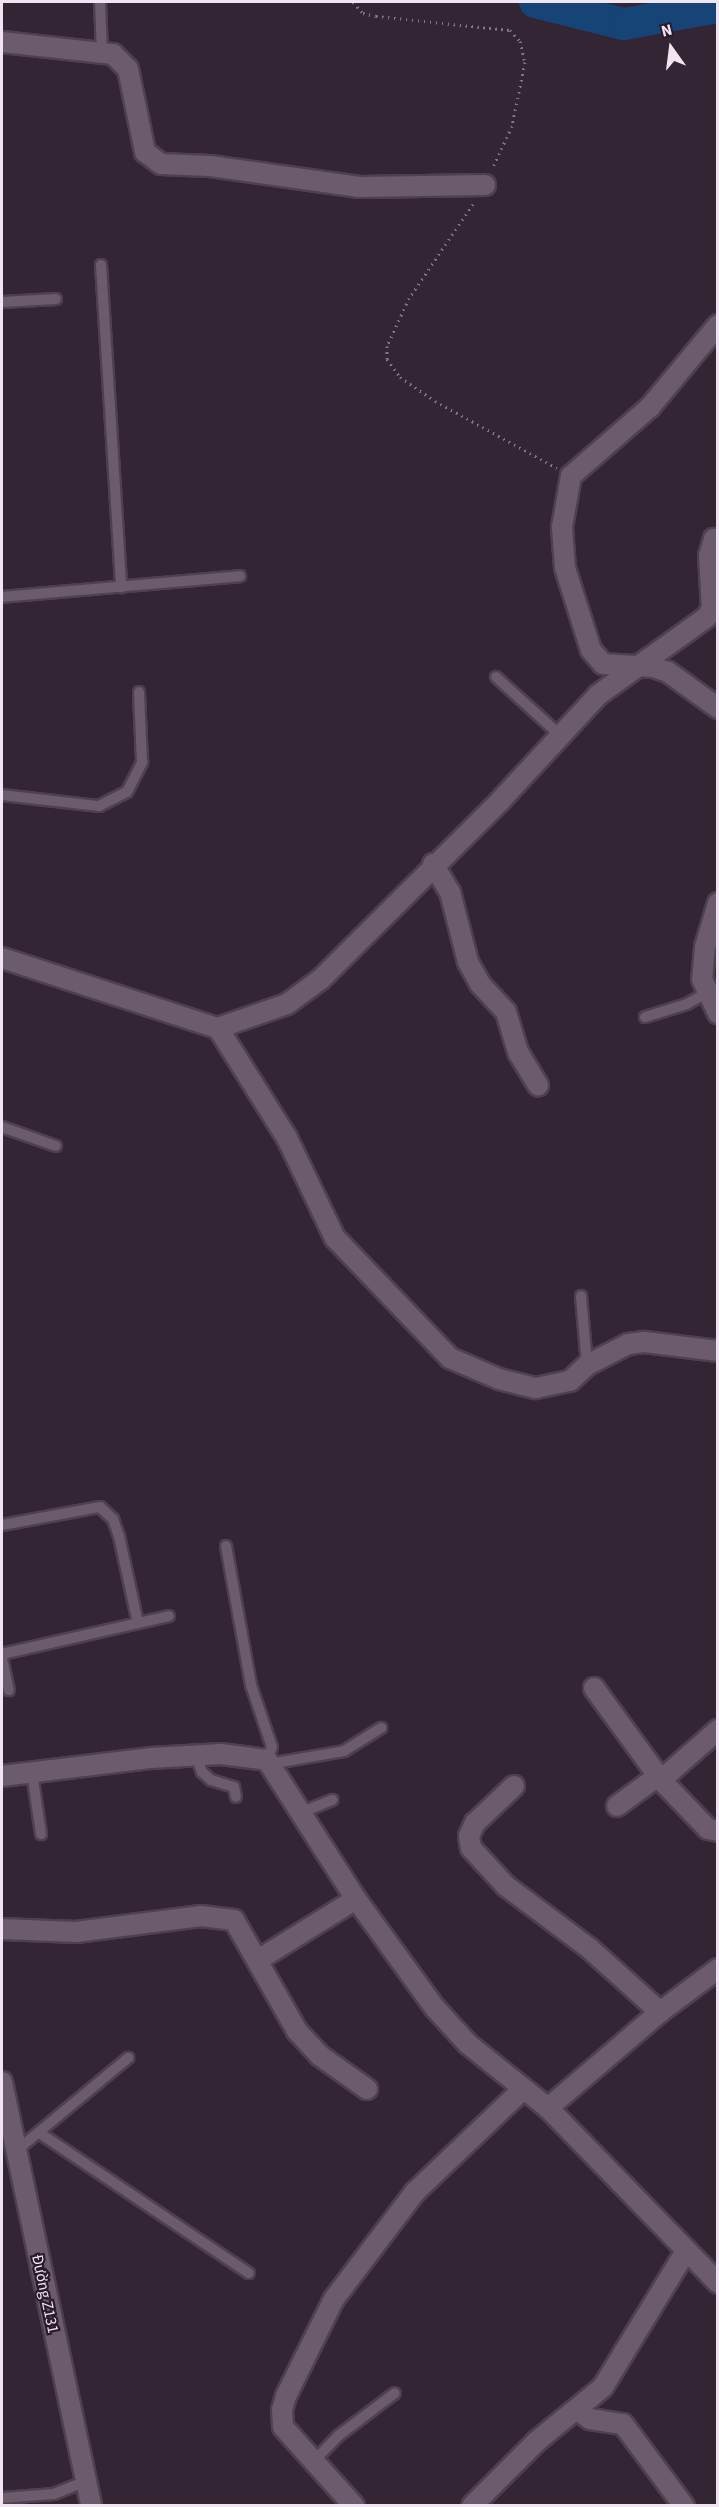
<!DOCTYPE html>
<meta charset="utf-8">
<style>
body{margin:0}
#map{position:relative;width:719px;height:2507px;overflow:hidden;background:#342535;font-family:"Source Sans 3",sans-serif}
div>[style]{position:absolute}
.river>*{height:32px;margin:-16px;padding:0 16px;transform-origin:16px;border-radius:16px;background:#164476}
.path>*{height:3px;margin-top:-1.5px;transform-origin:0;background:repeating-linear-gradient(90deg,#847785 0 1.5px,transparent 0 6px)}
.roads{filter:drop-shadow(2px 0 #4e414f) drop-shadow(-2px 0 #4e414f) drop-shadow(0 2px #4e414f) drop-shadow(0 -2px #4e414f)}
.lane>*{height:10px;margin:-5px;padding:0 5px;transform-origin:5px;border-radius:5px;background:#6c5a6d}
.street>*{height:20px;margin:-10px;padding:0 10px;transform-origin:10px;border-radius:10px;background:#6c5a6d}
span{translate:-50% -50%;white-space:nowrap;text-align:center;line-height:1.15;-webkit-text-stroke:4.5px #2a1b2b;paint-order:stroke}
.street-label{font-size:16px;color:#f0e6f1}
.frame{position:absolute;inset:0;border:3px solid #f0e6f1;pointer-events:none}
.north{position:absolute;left:641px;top:18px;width:60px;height:60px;-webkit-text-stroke:4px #2a1b2b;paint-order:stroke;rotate:346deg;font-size:16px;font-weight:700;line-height:24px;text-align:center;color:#f0e6f1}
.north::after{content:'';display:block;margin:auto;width:21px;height:27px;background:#f0e6f1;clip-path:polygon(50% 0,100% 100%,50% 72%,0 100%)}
</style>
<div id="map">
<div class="river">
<div style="left:535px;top:2px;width:92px;rotate:13.9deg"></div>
<div style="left:624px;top:24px;width:96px;rotate:-10.3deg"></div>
</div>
<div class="path">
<div style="left:353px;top:2px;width:15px;rotate:48deg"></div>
<div style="left:363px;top:13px;width:13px;rotate:13deg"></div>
<div style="left:376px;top:16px;width:135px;rotate:6deg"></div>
<div style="left:510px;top:30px;width:15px;rotate:48deg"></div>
<div style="left:520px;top:41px;width:22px;rotate:77deg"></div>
<div style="left:525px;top:62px;width:65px;rotate:101.5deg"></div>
<div style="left:512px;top:126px;width:47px;rotate:114.9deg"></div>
<div style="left:473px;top:204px;width:114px;rotate:124.2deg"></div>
<div style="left:409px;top:298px;width:53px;rotate:114.6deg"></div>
<div style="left:387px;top:346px;width:13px;rotate:90deg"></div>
<div style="left:387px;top:359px;width:22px;rotate:54deg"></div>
<div style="left:400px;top:377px;width:42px;rotate:34.4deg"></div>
<div style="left:435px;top:401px;width:139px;rotate:28.8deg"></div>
</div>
<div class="roads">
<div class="lane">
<div style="left:100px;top:2px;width:50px;rotate:87.7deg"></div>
<div style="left:101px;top:265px;width:323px;rotate:86.4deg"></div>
<div style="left:2px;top:302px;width:54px;rotate:-3.2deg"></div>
<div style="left:2px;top:597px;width:239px;rotate:-5deg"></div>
<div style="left:496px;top:677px;width:88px;rotate:42.2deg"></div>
<div style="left:2px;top:795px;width:98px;rotate:6.5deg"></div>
<div style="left:99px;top:806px;width:31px;rotate:-27deg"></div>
<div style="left:127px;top:792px;width:34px;rotate:-63deg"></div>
<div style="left:142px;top:762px;width:70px;rotate:-92.5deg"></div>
<div style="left:645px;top:1017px;width:44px;rotate:-17.2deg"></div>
<div style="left:687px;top:1004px;width:22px;rotate:-30deg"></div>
<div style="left:2px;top:1127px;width:57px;rotate:19.4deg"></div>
<div style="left:581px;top:1296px;width:69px;rotate:85deg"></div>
<div style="left:2px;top:1525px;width:100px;rotate:-10.4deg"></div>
<div style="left:100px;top:1507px;width:18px;rotate:43deg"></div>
<div style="left:113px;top:1519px;width:18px;rotate:71deg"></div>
<div style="left:119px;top:1536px;width:89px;rotate:77.7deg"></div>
<div style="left:226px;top:1546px;width:141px;rotate:79.8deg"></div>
<div style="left:251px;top:1685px;width:65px;rotate:71.3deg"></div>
<div style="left:272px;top:1747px;width:14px;rotate:111deg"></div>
<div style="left:2px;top:1654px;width:171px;rotate:-12.8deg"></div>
<div style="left:2px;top:1658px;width:33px;rotate:78deg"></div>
<div style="left:196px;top:1755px;width:18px;rotate:71deg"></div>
<div style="left:202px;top:1772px;width:12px;rotate:42deg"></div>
<div style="left:211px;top:1780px;width:24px;rotate:17deg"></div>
<div style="left:234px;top:1787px;width:10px;rotate:79deg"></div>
<div style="left:269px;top:1764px;width:76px;rotate:-9.8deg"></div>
<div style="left:344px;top:1751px;width:44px;rotate:-31.9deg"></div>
<div style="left:32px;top:1773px;width:62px;rotate:81.6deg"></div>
<div style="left:300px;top:1813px;width:35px;rotate:-22deg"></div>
<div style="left:41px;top:2134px;width:250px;rotate:33.8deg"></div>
<div style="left:16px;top:2151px;width:146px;rotate:-39.7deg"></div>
<div style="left:314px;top:2461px;width:35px;rotate:-46deg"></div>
<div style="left:338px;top:2436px;width:71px;rotate:-37deg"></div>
<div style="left:2px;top:2498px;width:52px;rotate:-4.4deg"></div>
<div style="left:54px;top:2494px;width:31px;rotate:-22deg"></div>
</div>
<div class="street">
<div style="left:2px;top:42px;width:112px;rotate:6.2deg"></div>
<div style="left:113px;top:54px;width:21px;rotate:45deg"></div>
<div style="left:128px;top:69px;width:85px;rotate:78.4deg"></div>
<div style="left:145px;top:152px;width:20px;rotate:37deg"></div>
<div style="left:161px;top:164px;width:49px;rotate:2.3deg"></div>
<div style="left:210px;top:166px;width:151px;rotate:8deg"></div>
<div style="left:360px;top:187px;width:125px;rotate:-0.9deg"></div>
<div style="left:718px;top:325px;width:107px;rotate:129.7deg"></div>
<div style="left:650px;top:407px;width:105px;rotate:138.9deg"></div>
<div style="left:571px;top:476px;width:52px;rotate:100deg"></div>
<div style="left:562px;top:527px;width:41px;rotate:85.8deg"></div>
<div style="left:565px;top:568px;width:86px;rotate:72.4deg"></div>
<div style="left:591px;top:650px;width:18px;rotate:49deg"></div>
<div style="left:603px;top:664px;width:50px;rotate:3.4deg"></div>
<div style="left:653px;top:667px;width:16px;rotate:18deg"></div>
<div style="left:668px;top:672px;width:62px;rotate:35.8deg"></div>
<div style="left:433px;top:864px;width:33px;rotate:59deg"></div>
<div style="left:450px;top:892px;width:72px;rotate:75.6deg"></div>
<div style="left:468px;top:962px;width:25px;rotate:61deg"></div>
<div style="left:480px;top:984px;width:38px;rotate:47deg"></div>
<div style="left:506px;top:1012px;width:42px;rotate:73.3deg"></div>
<div style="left:518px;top:1052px;width:39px;rotate:59deg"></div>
<div style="left:718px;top:903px;width:46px;rotate:106.5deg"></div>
<div style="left:705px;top:947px;width:32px;rotate:95deg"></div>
<div style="left:702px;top:979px;width:38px;rotate:65deg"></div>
<div style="left:2px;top:958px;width:227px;rotate:18deg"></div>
<div style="left:218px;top:1028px;width:73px;rotate:-19.2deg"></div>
<div style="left:287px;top:1004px;width:42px;rotate:-36.3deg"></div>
<div style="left:321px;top:979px;width:252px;rotate:-44.8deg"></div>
<div style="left:500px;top:801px;width:144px;rotate:-47.2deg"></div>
<div style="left:598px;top:695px;width:134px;rotate:-35.6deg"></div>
<div style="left:707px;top:617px;width:10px;rotate:-61deg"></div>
<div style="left:712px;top:608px;width:52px;rotate:-93.3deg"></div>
<div style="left:709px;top:556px;width:18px;rotate:-74deg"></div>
<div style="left:218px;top:1028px;width:130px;rotate:57.9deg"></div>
<div style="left:287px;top:1138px;width:111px;rotate:64.4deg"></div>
<div style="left:335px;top:1238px;width:166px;rotate:46.2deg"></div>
<div style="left:450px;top:1358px;width:53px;rotate:23.2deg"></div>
<div style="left:499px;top:1379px;width:38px;rotate:14deg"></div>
<div style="left:536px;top:1388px;width:35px;rotate:-12deg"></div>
<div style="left:570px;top:1381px;width:23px;rotate:-43deg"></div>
<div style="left:587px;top:1365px;width:46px;rotate:-27.1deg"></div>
<div style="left:628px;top:1344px;width:16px;rotate:-7deg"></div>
<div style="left:644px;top:1342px;width:75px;rotate:6.9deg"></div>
<div style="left:594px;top:1688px;width:114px;rotate:53.9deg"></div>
<div style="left:661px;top:1780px;width:68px;rotate:46.2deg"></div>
<div style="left:708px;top:1829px;width:10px;rotate:11deg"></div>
<div style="left:2px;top:1776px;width:149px;rotate:-6.9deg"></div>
<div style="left:150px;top:1758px;width:71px;rotate:-3.2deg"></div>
<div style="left:221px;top:1754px;width:46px;rotate:7.4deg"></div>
<div style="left:267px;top:1760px;width:165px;rotate:57.4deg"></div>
<div style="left:356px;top:1899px;width:135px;rotate:54.1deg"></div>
<div style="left:435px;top:2008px;width:49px;rotate:47.5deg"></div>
<div style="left:468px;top:2044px;width:102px;rotate:38.7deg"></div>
<div style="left:548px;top:2108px;width:244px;rotate:45.8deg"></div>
<div style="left:661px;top:1780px;width:76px;rotate:-41.3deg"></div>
<div style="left:514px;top:1786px;width:54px;rotate:136.5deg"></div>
<div style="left:475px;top:1823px;width:14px;rotate:115deg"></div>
<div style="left:469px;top:1836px;width:12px;rotate:81deg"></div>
<div style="left:471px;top:1848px;width:52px;rotate:47.4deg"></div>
<div style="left:506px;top:1886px;width:104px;rotate:36.8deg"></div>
<div style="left:589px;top:1948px;width:96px;rotate:42deg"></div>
<div style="left:617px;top:1806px;width:51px;rotate:-36.2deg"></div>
<div style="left:2px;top:1929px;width:74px;rotate:2.3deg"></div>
<div style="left:76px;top:1932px;width:126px;rotate:-7.3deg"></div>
<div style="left:201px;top:1916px;width:33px;rotate:7deg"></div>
<div style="left:234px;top:1920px;width:128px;rotate:60.4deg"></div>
<div style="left:297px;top:2031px;width:33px;rotate:47deg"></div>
<div style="left:319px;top:2055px;width:59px;rotate:35.3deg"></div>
<div style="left:258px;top:1960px;width:115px;rotate:-31.9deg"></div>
<div style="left:2px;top:2082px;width:433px;rotate:78.1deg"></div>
<div style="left:548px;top:2108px;width:148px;rotate:-40.6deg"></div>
<div style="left:660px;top:2012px;width:72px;rotate:-36.6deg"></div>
<div style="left:577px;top:2410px;width:16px;rotate:35deg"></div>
<div style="left:590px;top:2419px;width:33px;rotate:9deg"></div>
<div style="left:623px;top:2424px;width:102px;rotate:53.4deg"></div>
<div style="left:354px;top:2506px;width:106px;rotate:-131.9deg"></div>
<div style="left:283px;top:2427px;width:17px;rotate:-93deg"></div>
<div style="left:282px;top:2410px;width:15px;rotate:-74deg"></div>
<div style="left:286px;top:2396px;width:108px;rotate:-63.7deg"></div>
<div style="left:334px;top:2299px;width:134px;rotate:-52.9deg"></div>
<div style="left:415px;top:2192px;width:148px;rotate:-43.6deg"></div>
<div style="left:472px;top:2506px;width:92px;rotate:-45deg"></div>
<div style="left:537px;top:2441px;width:85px;rotate:-39.3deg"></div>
<div style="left:603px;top:2387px;width:159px;rotate:-58.6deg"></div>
</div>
</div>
<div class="street-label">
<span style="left:45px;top:2294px;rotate:78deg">Đường Z131</span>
</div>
<div class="frame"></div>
<div class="north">N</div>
</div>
